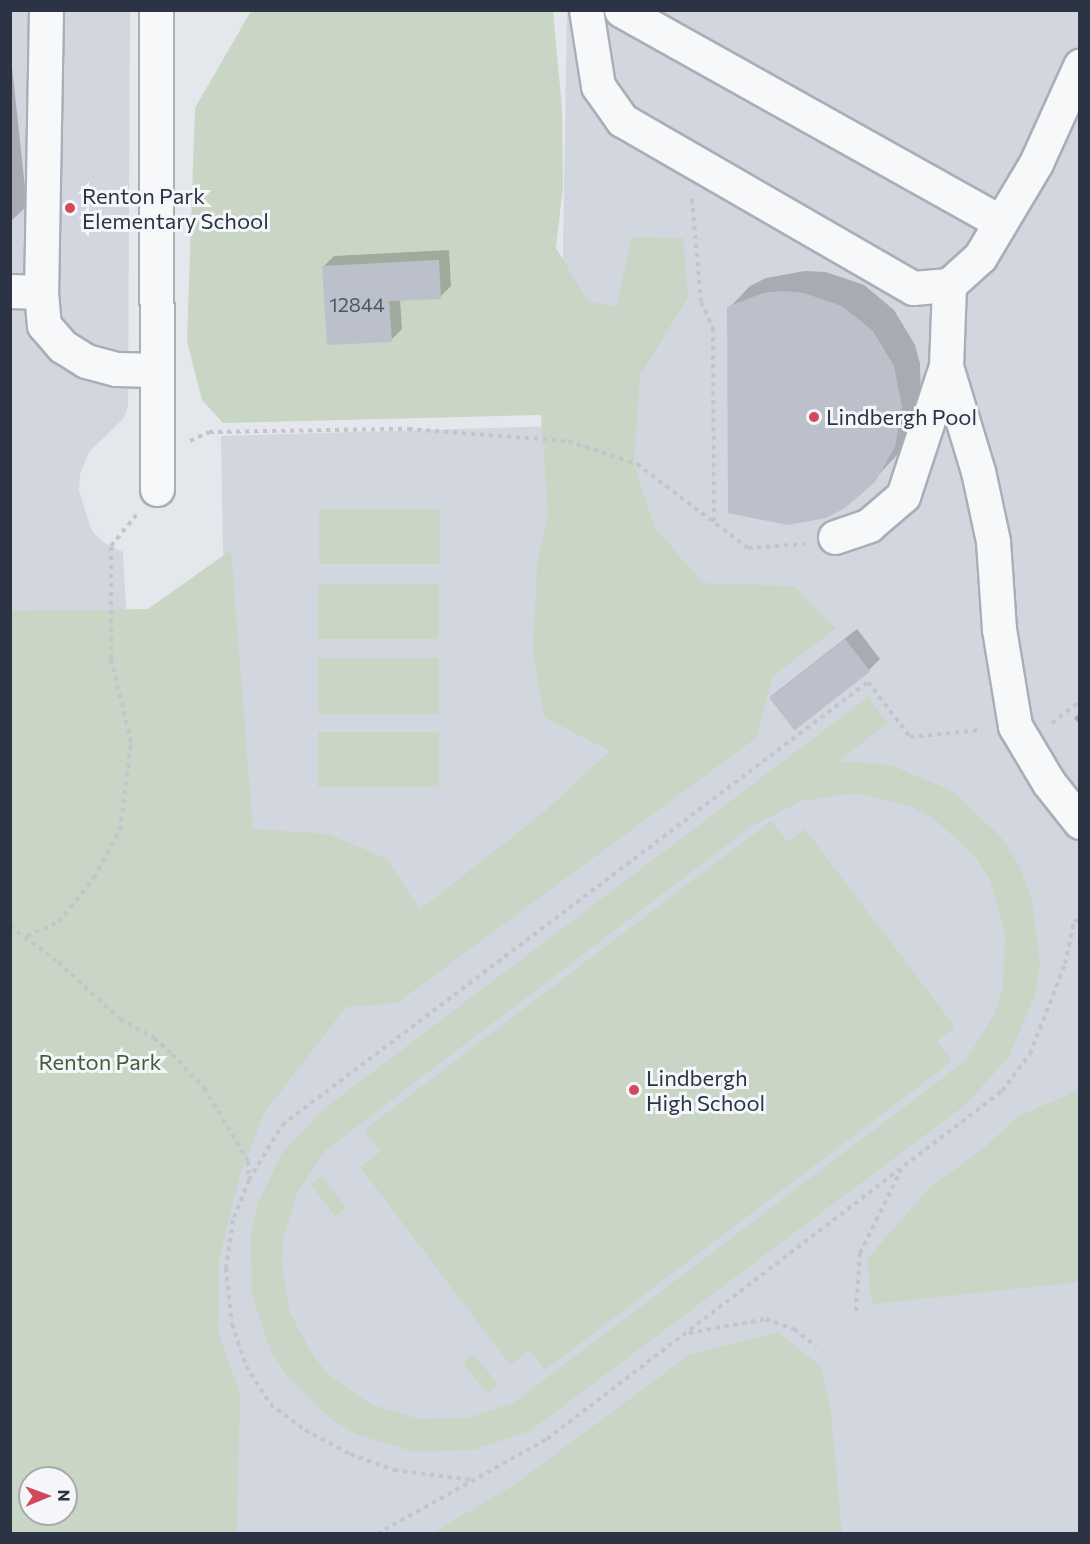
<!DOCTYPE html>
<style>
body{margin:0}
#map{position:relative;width:1090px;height:1544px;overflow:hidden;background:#e4e7ec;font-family:Commissioner,sans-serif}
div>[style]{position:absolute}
.built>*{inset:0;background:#d2d6de}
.green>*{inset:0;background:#c9d6c5;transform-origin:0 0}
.shadow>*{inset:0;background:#0003}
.building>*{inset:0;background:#bbc0ca;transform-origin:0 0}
.path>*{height:4px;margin-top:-2px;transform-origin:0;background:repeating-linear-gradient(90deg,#c2c5cb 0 4.5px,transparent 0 9px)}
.roads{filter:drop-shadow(2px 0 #a9aeb7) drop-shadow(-2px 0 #a9aeb7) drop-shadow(0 2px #a9aeb7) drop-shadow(0 -2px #a9aeb7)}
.minor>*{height:33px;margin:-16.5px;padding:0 16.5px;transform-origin:16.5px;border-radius:16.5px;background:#f7f8fa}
.dots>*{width:16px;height:16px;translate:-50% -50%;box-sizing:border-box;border:3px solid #f4f6f9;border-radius:50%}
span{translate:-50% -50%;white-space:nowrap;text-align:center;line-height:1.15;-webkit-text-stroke:6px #f4f6f9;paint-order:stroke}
.number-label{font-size:20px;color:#4f5766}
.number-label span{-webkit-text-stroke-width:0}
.poi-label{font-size:22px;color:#2b3445}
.left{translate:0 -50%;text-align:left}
.park-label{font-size:22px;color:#3f6138}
.frame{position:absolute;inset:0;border:12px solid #2b3445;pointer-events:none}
.north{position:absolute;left:18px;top:1466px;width:60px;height:60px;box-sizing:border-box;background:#f4f6f9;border:2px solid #a4a8b1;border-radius:50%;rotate:89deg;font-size:16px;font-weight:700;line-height:24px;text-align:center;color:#2b3445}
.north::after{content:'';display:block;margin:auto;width:21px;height:27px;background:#d1495b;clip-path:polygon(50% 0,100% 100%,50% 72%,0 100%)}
</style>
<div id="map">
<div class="built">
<div style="clip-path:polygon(11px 11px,130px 11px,128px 406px,124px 418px,89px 452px,80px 474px,79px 491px,92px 531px,103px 542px,123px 552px,128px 644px,11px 642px)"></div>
<div style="clip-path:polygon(567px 11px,1079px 11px,1079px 1533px,190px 1533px,224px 608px,221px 436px,560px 426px)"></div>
</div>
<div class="green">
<div style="clip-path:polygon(evenodd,251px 11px,553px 11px,562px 108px,563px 186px,556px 248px,588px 301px,616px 307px,632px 237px,683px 238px,688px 297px,640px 376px,634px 465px,655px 528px,703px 583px,794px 586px,836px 628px,773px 676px,756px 738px,397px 1003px,346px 1007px,264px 1113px,240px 1175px,219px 1260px,218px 1332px,240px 1393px,237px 1533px,11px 1533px,10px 611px,148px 609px,231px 550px,253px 829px,328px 834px,386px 858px,420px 910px,546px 810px,610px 751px,544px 717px,533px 654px,537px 565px,548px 514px,541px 415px,223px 423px,202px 400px,187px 341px,195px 108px,251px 11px,30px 1478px,66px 1478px,66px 1514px,30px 1514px,30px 1478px)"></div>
<div style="left:319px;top:509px;width:121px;height:55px"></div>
<div style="left:318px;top:584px;width:121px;height:55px"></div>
<div style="left:439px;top:658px;width:56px;height:121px;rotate:90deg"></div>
<div style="clip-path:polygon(evenodd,868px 697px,888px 723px,839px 761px,891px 765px,952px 791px,1001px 837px,1019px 865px,1031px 896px,1040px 962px,1035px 995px,1009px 1057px,964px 1106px,530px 1431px,474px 1450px,414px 1452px,356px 1434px,331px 1419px,288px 1377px,271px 1351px,252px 1295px,251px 1234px,257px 1205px,283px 1151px,325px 1108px,868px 697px,856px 793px,910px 806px,934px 819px,975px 856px,990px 880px,1005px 933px,1003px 988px,994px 1015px,965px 1061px,515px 1402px,468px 1418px,418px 1419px,371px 1404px,330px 1376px,314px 1357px,290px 1313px,282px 1264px,283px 1239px,298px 1191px,326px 1150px,753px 825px,801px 801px,856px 793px)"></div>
<div style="left:318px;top:732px;width:121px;height:55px"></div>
<div style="clip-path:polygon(771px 821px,788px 842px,805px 829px,955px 1027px,937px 1041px,952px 1061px,545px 1370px,530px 1350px,510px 1365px,360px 1167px,380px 1152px,364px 1130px)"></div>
<div style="clip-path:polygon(1079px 1090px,1079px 1282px,872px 1304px,867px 1259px,929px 1188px,984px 1148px,1018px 1116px)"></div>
<div style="left:322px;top:1176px;width:40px;height:14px;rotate:53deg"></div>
<div style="clip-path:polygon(778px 1332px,821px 1367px,831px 1413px,842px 1533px,432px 1533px,514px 1485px,690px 1354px)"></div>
<div style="left:474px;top:1354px;width:39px;height:14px;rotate:52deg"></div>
</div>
<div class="shadow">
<div style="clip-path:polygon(10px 48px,27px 206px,10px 222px)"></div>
<div style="clip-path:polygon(449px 250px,451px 286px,440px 297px,400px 299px,402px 329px,391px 340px,323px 267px,334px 256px)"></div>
<div style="clip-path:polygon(805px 271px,826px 272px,864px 285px,894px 310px,915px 345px,920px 364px,921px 405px,908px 443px,860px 495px,826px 516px,729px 308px,750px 286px,766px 278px)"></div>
<div style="clip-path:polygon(857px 629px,880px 659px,869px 670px,770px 697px)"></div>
<div style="clip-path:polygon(1080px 713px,1080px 725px,1074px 718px)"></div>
</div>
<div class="building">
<div style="clip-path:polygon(439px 260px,441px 299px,389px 301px,392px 342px,327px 345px,322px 266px)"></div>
<div style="clip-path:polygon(783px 291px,804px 293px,842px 306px,873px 331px,894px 366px,902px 407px,895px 447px,875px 482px,845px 508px,826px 518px,788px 525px,728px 513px,727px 307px,763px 293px)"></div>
<div style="left:845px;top:639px;width:41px;height:96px;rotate:52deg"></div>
</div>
<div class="path">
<div style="left:692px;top:199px;width:103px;rotate:85deg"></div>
<div style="left:701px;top:302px;width:29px;rotate:65deg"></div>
<div style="left:713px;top:328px;width:197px;rotate:89.7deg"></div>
<div style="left:190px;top:441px;width:21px;rotate:-25deg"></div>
<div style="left:209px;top:432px;width:199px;rotate:-0.9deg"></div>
<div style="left:408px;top:429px;width:160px;rotate:4.3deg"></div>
<div style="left:568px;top:441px;width:73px;rotate:18.4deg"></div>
<div style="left:637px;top:464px;width:139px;rotate:37.1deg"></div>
<div style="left:748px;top:548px;width:57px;rotate:-4deg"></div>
<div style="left:1052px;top:723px;width:36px;rotate:-38deg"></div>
<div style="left:10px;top:926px;width:60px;rotate:36.9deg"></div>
<div style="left:58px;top:962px;width:84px;rotate:42.6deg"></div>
<div style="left:120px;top:1019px;width:39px;rotate:29deg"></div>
<div style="left:154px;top:1038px;width:24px;rotate:42deg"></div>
<div style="left:172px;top:1054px;width:47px;rotate:46.7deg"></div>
<div style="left:204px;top:1088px;width:85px;rotate:58.9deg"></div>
<div style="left:248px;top:1161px;width:19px;rotate:87deg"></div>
<div style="left:249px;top:1180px;width:43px;rotate:111.8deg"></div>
<div style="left:233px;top:1220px;width:49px;rotate:98.3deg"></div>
<div style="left:226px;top:1268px;width:56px;rotate:83.9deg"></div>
<div style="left:232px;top:1324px;width:44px;rotate:71.6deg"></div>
<div style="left:246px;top:1366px;width:45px;rotate:57.7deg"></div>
<div style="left:270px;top:1404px;width:44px;rotate:36.6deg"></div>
<div style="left:305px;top:1430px;width:51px;rotate:28.1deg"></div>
<div style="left:350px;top:1454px;width:47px;rotate:20deg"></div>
<div style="left:394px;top:1470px;width:79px;rotate:7.3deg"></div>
<div style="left:27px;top:936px;width:35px;rotate:-24deg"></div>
<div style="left:59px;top:922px;width:56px;rotate:-51.5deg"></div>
<div style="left:94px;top:878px;width:55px;rotate:-61.6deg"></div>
<div style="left:120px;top:830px;width:89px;rotate:-82.9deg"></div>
<div style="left:131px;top:742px;width:85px;rotate:-103.5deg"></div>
<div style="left:111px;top:659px;width:113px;rotate:-90deg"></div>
<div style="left:111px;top:546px;width:40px;rotate:-51deg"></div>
<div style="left:249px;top:1180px;width:64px;rotate:-59deg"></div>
<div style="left:282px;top:1125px;width:735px;rotate:-37.09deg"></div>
<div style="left:868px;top:682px;width:69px;rotate:52.6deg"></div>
<div style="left:910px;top:737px;width:72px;rotate:-5.6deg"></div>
<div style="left:856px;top:1311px;width:58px;rotate:-86.1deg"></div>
<div style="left:860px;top:1253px;width:93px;rotate:-63.7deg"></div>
<div style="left:689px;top:1333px;width:78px;rotate:-10.3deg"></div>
<div style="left:766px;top:1319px;width:30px;rotate:20deg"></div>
<div style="left:794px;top:1329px;width:28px;rotate:38deg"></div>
<div style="left:377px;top:1534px;width:195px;rotate:-29.2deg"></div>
<div style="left:547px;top:1439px;width:573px;rotate:-37.41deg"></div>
<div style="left:1002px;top:1091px;width:46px;rotate:-52.9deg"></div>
<div style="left:1030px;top:1054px;width:97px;rotate:-68.7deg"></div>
<div style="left:1065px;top:964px;width:43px;rotate:-77.9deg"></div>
<div style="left:1074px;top:922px;width:7px;rotate:-34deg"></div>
</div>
<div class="roads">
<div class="minor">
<div style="left:46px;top:10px;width:282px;rotate:91deg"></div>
<div style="left:41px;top:292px;width:33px;rotate:85deg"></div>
<div style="left:44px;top:325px;width:28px;rotate:49deg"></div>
<div style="left:62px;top:346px;width:28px;rotate:32deg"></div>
<div style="left:86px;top:361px;width:31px;rotate:15deg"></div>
<div style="left:116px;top:369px;width:40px;rotate:1.4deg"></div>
<div style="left:156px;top:10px;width:479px;rotate:89.9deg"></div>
<div style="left:586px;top:10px;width:77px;rotate:81deg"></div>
<div style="left:598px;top:86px;width:42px;rotate:54.8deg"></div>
<div style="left:622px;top:120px;width:336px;rotate:30deg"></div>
<div style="left:913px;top:288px;width:36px;rotate:-5deg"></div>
<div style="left:949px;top:285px;width:42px;rotate:-42.1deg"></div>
<div style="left:980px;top:257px;width:109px;rotate:-59.2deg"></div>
<div style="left:1036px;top:163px;width:107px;rotate:-65.6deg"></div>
<div style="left:621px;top:10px;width:434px;rotate:29.2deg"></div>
<div style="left:949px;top:285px;width:81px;rotate:92.1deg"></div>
<div style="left:946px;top:366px;width:110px;rotate:73.1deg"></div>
<div style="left:978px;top:471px;width:72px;rotate:77.9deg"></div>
<div style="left:993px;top:541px;width:88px;rotate:86.1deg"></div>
<div style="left:999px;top:629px;width:98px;rotate:80.6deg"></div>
<div style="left:1015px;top:726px;width:66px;rotate:59.2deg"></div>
<div style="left:1049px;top:783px;width:50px;rotate:51.5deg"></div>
<div style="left:10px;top:291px;width:31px;rotate:2deg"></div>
<div style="left:835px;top:537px;width:36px;rotate:-19deg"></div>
<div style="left:869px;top:525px;width:45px;rotate:-40.5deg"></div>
<div style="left:903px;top:496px;width:137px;rotate:-71.7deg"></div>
</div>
</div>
<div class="dots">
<div style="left:70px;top:208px;background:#d1495b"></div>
<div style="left:814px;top:417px;background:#d1495b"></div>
<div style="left:634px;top:1090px;background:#d1495b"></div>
</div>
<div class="number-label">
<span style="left:357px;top:304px">12844</span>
</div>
<div class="poi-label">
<span class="left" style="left:82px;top:208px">Renton Park<br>Elementary School</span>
<span class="left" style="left:826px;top:417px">Lindbergh Pool</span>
<span class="left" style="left:646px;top:1090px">Lindbergh<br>High School</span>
</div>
<div class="park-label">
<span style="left:100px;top:1062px">Renton Park</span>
</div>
<div class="frame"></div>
<div class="north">N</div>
</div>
